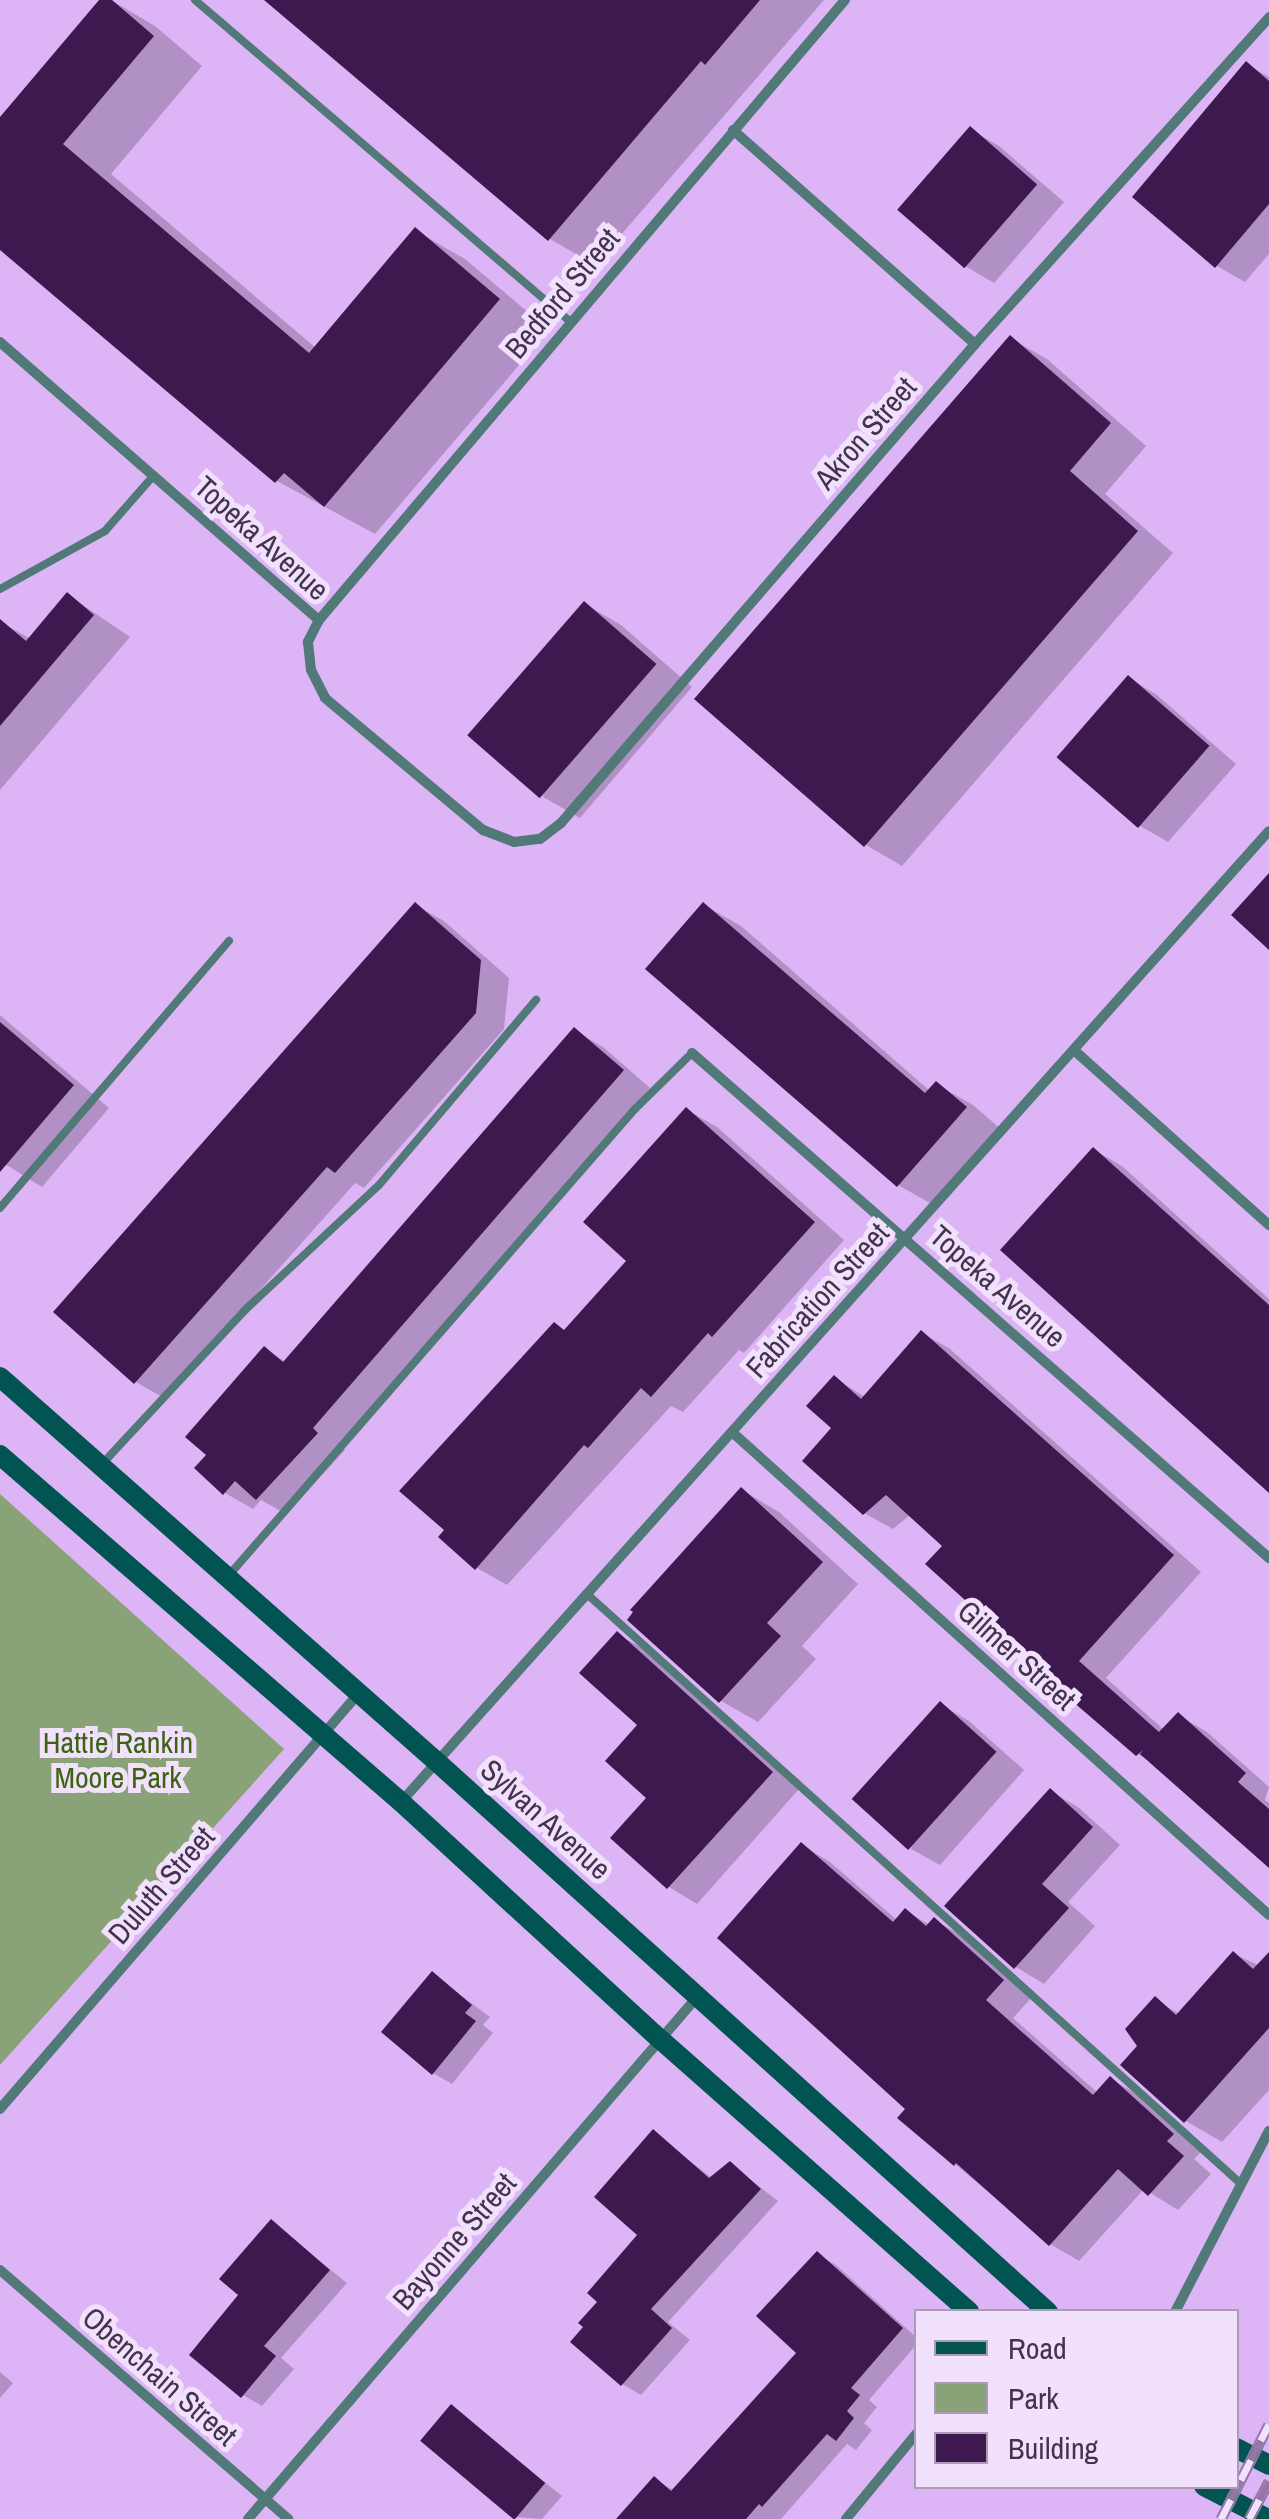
<!DOCTYPE html>
<style>
body{margin:0}
#map{position:relative;width:1269px;height:2519px;overflow:hidden;background:#ddb5f7;font-family:"Archivo Narrow",sans-serif}
div>[style]{position:absolute}
.green>*{inset:0;background:#8aa277}
.shadow>*{inset:0;background:#0003}
.building>*{inset:0;background:#3d1950;transform-origin:0 0}
.service>*{height:8px;margin:-4px;padding:0 4px;transform-origin:4px;border-radius:4px;background:#517977}
.minor>*{height:10px;margin:-5px;padding:0 5px;transform-origin:5px;border-radius:5px;background:#517977}
.secondary>*{height:20px;margin:-10px;padding:0 10px;transform-origin:10px;border-radius:10px;background:#025452}
.rail>*{height:11px;margin-top:-5.5px;transform-origin:0;background:repeating-linear-gradient(90deg,#f1e1fc 0 22px,#9477a7 0 44px);box-sizing:border-box;border-block:2px solid #9477a7}
span{translate:-50% -50%;white-space:nowrap;text-align:center;line-height:1.15;-webkit-text-stroke:10px #f1e1fc;paint-order:stroke}
.street-label{font-size:30px;color:#44334e}
.park-label{font-size:30px;color:#3d6312}
.legend{position:absolute;left:914px;top:2309px;width:325px;height:180px;box-sizing:border-box;background:#f1e1fc;border:2px solid #ac9bb6;margin:0;padding:12px 18px;list-style:none;font-size:30px;color:#44334e}
.legend li{display:flex;align-items:center;gap:20px;height:50px}
.legend b{width:50px;border:2px solid #ac9bb6}
</style>
<div id="map">
<div class="green">
<div style="clip-path:polygon(0 1494px,284px 1749px,0 2065px)"></div>
</div>
<div class="shadow">
<div style="clip-path:polygon(102px 0,111px 0,155px 26px,202px 66px,111px 174px,316px 348px,416px 231px,465px 259px,549px 330px,375px 534px,277px 481px,0 247px,0 121px)"></div>
<div style="clip-path:polygon(268px 0,824px 0,595px 265px,550px 239px)"></div>
<div style="clip-path:polygon(1247px 65px,1269px 77px,1269px 254px,1245px 282px,1217px 266px)"></div>
<div style="clip-path:polygon(971px 130px,999px 146px,1064px 202px,994px 283px,965px 266px)"></div>
<div style="clip-path:polygon(1010px 338px,1047px 359px,1146px 446px,1105px 494px,1173px 553px,902px 866px,866px 845px)"></div>
<div style="clip-path:polygon(68px 595px,130px 637px,0 790px,0 622px,31px 639px)"></div>
<div style="clip-path:polygon(585px 604px,621px 625px,692px 687px,580px 818px,543px 797px)"></div>
<div style="clip-path:polygon(1129px 678px,1157px 695px,1236px 764px,1168px 842px,1140px 826px)"></div>
<div style="clip-path:polygon(415px 905px,444px 921px,509px 978px,504px 1029px,364px 1188px,355px 1183px,164px 1398px,136px 1382px,57px 1312px)"></div>
<div style="clip-path:polygon(704px 905px,741px 926px,930px 1091px,936px 1084px,973px 1105px,1002px 1130px,935px 1206px,898px 1185px)"></div>
<div style="clip-path:polygon(0 1015px,109px 1108px,42px 1187px,0 1161px)"></div>
<div style="clip-path:polygon(574px 1030px,603px 1047px,650px 1088px,340px 1446px,345px 1450px,286px 1514px,261px 1500px,253px 1509px,225px 1493px,265px 1349px,286px 1362px)"></div>
<div style="clip-path:polygon(687px 1110px,717px 1127px,844px 1240px,744px 1353px,739px 1350px,683px 1412px,671px 1406px,507px 1585px,477px 1568px,630px 1261px)"></div>
<div style="clip-path:polygon(1094px 1150px,1122px 1166px,1269px 1299px,1269px 1489px)"></div>
<div style="clip-path:polygon(922px 1333px,950px 1349px,1201px 1572px,1106px 1678px,1164px 1730px,1178px 1715px,1207px 1732px,1269px 1787px,1265px 1800px,1269px 1803px,1269px 1864px,1157px 1765px,1138px 1754px,980px 1610px,946px 1545px,911px 1514px,893px 1529px,864px 1513px,835px 1428px,834px 1378px,865px 1397px)"></div>
<div style="clip-path:polygon(742px 1490px,779px 1512px,858px 1584px,802px 1646px,816px 1659px,758px 1722px,721px 1701px,630px 1619px)"></div>
<div style="clip-path:polygon(617px 1634px,646px 1650px,799px 1789px,697px 1904px,669px 1887px,613px 1838px,649px 1797px,640px 1725px)"></div>
<div style="clip-path:polygon(940px 1704px,969px 1721px,1024px 1770px,940px 1865px,911px 1849px)"></div>
<div style="clip-path:polygon(1050px 1791px,1078px 1807px,1120px 1845px,1068px 1902px,1095px 1926px,1044px 1984px,1016px 1967px)"></div>
<div style="clip-path:polygon(802px 1845px,830px 1862px,898px 1921px,906px 1911px,930px 1925px,934px 1920px,963px 1936px,1031px 1998px,1013px 2018px,1098px 2093px,1110px 2079px,1139px 2095px,1201px 2152px,1194px 2159px,1211px 2174px,1178px 2210px,1144px 2189px,1079px 2261px,1050px 2244px,955px 2164px,908px 2109px)"></div>
<div style="clip-path:polygon(1234px 1954px,1269px 1970px,1269px 2090px,1222px 2142px,1186px 2121px,1140px 2046px,1155px 2000px,1180px 2014px)"></div>
<div style="clip-path:polygon(432px 1974px,490px 2017px,483px 2025px,493px 2033px,452px 2084px,433px 2073px)"></div>
<div style="clip-path:polygon(653px 2132px,713px 2179px,730px 2164px,778px 2201px,668px 2322px,690px 2340px,641px 2395px,622px 2384px,600px 2301px,641px 2234px)"></div>
<div style="clip-path:polygon(271px 2222px,347px 2283px,281px 2358px,294px 2369px,262px 2406px,243px 2395px,242px 2295px)"></div>
<div style="clip-path:polygon(817px 2255px,836px 2265px,916px 2337px,916px 2345px,869px 2400px,877px 2407px,864px 2423px,872px 2430px,856px 2450px,847px 2444px,781px 2519px,642px 2519px,654px 2479px,675px 2491px,799px 2352px)"></div>
<div style="clip-path:polygon(0 2372px,13px 2383px,0 2398px)"></div>
<div style="clip-path:polygon(452px 2407px,562px 2496px,542px 2519px,515px 2517px)"></div>
</div>
<div class="building">
<div style="clip-path:polygon(99px 0,112px 0,154px 36px,63px 144px,309px 353px,415px 227px,500px 299px,324px 507px,284px 473px,275px 483px,0 250px,0 117px)"></div>
<div style="clip-path:polygon(264px 0,760px 0,705px 65px,701px 61px,548px 241px)"></div>
<div style="clip-path:polygon(1246px 61px,1269px 81px,1269px 204px,1215px 268px,1132px 197px)"></div>
<div style="left:970px;top:126px;width:89px;height:111px;rotate:41deg"></div>
<div style="clip-path:polygon(1010px 335px,1111px 423px,1070px 471px,1138px 531px,864px 847px,694px 699px)"></div>
<div style="clip-path:polygon(67px 592px,94px 615px,0 726px,0 619px,26px 641px)"></div>
<div style="left:584px;top:601px;width:96px;height:178px;rotate:41deg"></div>
<div style="left:1128px;top:675px;width:108px;height:109px;rotate:41deg"></div>
<div style="clip-path:polygon(1269px 873px,1269px 950px,1231px 915px)"></div>
<div style="clip-path:polygon(415px 902px,481px 960px,476px 1013px,335px 1173px,327px 1167px,134px 1384px,53px 1312px)"></div>
<div style="clip-path:polygon(703px 902px,925px 1093px,936px 1081px,967px 1107px,897px 1187px,645px 969px)"></div>
<div style="clip-path:polygon(0 1022px,74px 1085px,0 1172px)"></div>
<div style="clip-path:polygon(574px 1027px,624px 1070px,313px 1428px,318px 1433px,256px 1500px,235px 1481px,223px 1495px,194px 1468px,206px 1455px,185px 1437px,264px 1346px,283px 1362px)"></div>
<div style="clip-path:polygon(686px 1107px,815px 1222px,712px 1337px,708px 1333px,651px 1397px,641px 1388px,588px 1448px,584px 1445px,475px 1570px,438px 1537px,444px 1530px,399px 1491px,554px 1322px,564px 1330px,626px 1261px,583px 1222px)"></div>
<div style="clip-path:polygon(1093px 1147px,1269px 1305px,1269px 1493px,1000px 1250px)"></div>
<div style="clip-path:polygon(921px 1330px,1174px 1555px,1079px 1661px,1159px 1732px,1178px 1712px,1246px 1773px,1238px 1782px,1269px 1809px,1269px 1868px,1140px 1754px,1143px 1750px,1136px 1756px,972px 1615px,976px 1610px,925px 1564px,942px 1546px,886px 1495px,863px 1515px,802px 1461px,831px 1428px,806px 1406px,834px 1375px,861px 1399px)"></div>
<div style="clip-path:polygon(741px 1487px,823px 1562px,767px 1623px,781px 1636px,719px 1703px,627px 1620px,633px 1612px,630px 1610px)"></div>
<div style="clip-path:polygon(617px 1631px,773px 1772px,667px 1889px,610px 1838px,646px 1798px,605px 1761px,637px 1725px,579px 1673px)"></div>
<div style="left:940px;top:1701px;width:76px;height:132px;rotate:42deg"></div>
<div style="clip-path:polygon(1050px 1788px,1093px 1827px,1042px 1884px,1069px 1908px,1014px 1969px,944px 1906px)"></div>
<div style="clip-path:polygon(801px 1842px,893px 1922px,905px 1908px,926px 1926px,934px 1917px,1004px 1980px,986px 2000px,1093px 2095px,1110px 2076px,1174px 2134px,1167px 2141px,1184px 2156px,1148px 2196px,1118px 2169px,1049px 2246px,956px 2163px,954px 2166px,897px 2118px,905px 2109px,717px 1938px)"></div>
<div style="clip-path:polygon(1233px 1951px,1253px 1969px,1269px 1952px,1269px 2028px,1184px 2123px,1120px 2065px,1137px 2046px,1125px 2029px,1155px 1996px,1176px 2015px)"></div>
<div style="clip-path:polygon(432px 1971px,472px 2005px,465px 2013px,476px 2021px,432px 2075px,381px 2032px)"></div>
<div style="clip-path:polygon(653px 2129px,709px 2178px,730px 2161px,761px 2189px,651px 2309px,672px 2328px,621px 2386px,570px 2342px,583px 2327px,578px 2323px,597px 2302px,587px 2293px,637px 2235px,594px 2197px)"></div>
<div style="clip-path:polygon(271px 2219px,330px 2270px,264px 2346px,276px 2356px,241px 2398px,189px 2355px,238px 2295px,219px 2279px)"></div>
<div style="clip-path:polygon(817px 2251px,903px 2328px,851px 2388px,860px 2395px,847px 2411px,854px 2418px,836px 2441px,827px 2434px,762px 2507px,759px 2504px,746px 2519px,616px 2519px,654px 2476px,671px 2491px,796px 2353px,756px 2316px)"></div>
<div style="left:451px;top:2404px;width:123px;height:48px;rotate:40deg"></div>
</div>
<div class="service">
<div style="left:195px;top:0;width:494px;rotate:40.6deg"></div>
<div style="left:0;top:589px;width:120px;rotate:-28.9deg"></div>
<div style="left:105px;top:531px;width:74px;rotate:-48.8deg"></div>
<div style="left:0;top:1208px;width:352px;rotate:-49.4deg"></div>
<div style="left:103px;top:1463px;width:209px;rotate:-47.1deg"></div>
<div style="left:245px;top:1310px;width:183px;rotate:-43deg"></div>
<div style="left:379px;top:1185px;width:243px;rotate:-49.7deg"></div>
<div style="left:230px;top:1574px;width:617px;rotate:-48.95deg"></div>
<div style="left:635px;top:1109px;width:80px;rotate:-44.5deg"></div>
<div style="left:587px;top:1594px;width:881px;rotate:42.05deg"></div>
</div>
<div class="minor">
<div style="left:733px;top:130px;width:323px;rotate:41.5deg"></div>
<div style="left:0;top:342px;width:423px;rotate:41.1deg"></div>
<div style="left:319px;top:620px;width:25px;rotate:117deg"></div>
<div style="left:308px;top:642px;width:28px;rotate:84deg"></div>
<div style="left:311px;top:670px;width:31px;rotate:63deg"></div>
<div style="left:325px;top:698px;width:206px;rotate:39.9deg"></div>
<div style="left:483px;top:830px;width:33px;rotate:21deg"></div>
<div style="left:514px;top:842px;width:26px;rotate:-7deg"></div>
<div style="left:540px;top:839px;width:26px;rotate:-37deg"></div>
<div style="left:561px;top:823px;width:633px;rotate:-49.16deg"></div>
<div style="left:975px;top:344px;width:440px;rotate:-48deg"></div>
<div style="left:319px;top:620px;width:813px;rotate:-49.69deg"></div>
<div style="left:1075px;top:1051px;width:261px;rotate:41.9deg"></div>
<div style="left:692px;top:1053px;width:767px;rotate:41.19deg"></div>
<div style="left:732px;top:1432px;width:722px;rotate:41.97deg"></div>
<div style="left:401px;top:1802px;width:1302px;rotate:-48.21deg"></div>
<div style="left:0;top:2109px;width:549px;rotate:-49.21deg"></div>
<div style="left:0;top:2270px;width:381px;rotate:40.8deg"></div>
<div style="left:1175px;top:2312px;width:204px;rotate:-62.6deg"></div>
<div style="left:248px;top:2519px;width:689px;rotate:-49.3deg"></div>
<div style="left:846px;top:2519px;width:110px;rotate:-50.5deg"></div>
</div>
<div class="secondary">
<div style="left:0;top:1377px;width:582px;rotate:41.38deg"></div>
<div style="left:437px;top:1762px;width:822px;rotate:41.99deg"></div>
<div style="left:0;top:1455px;width:530px;rotate:40.87deg"></div>
<div style="left:401px;top:1802px;width:352px;rotate:42.5deg"></div>
<div style="left:661px;top:2040px;width:411px;rotate:41.4deg"></div>
<div style="left:1236px;top:2448px;width:37px;rotate:27deg"></div>
<div style="left:1204px;top:2486px;width:72px;rotate:27.3deg"></div>
</div>
<div class="rail">
<div style="left:1221px;top:2519px;width:106px;rotate:-63.2deg"></div>
<div style="left:1249px;top:2519px;width:43px;rotate:-62.2deg"></div>
</div>
<div class="street-label">
<span style="left:562px;top:293px;rotate:-50deg">Bedford Street</span>
<span style="left:865px;top:433px;rotate:-49deg">Akron Street</span>
<span style="left:262px;top:538px;rotate:42deg">Topeka Avenue</span>
<span style="left:998px;top:1286px;rotate:41deg">Topeka Avenue</span>
<span style="left:817px;top:1300px;rotate:-48deg">Fabrication Street</span>
<span style="left:1017px;top:1655px;rotate:42deg">Gilmer Street</span>
<span style="left:546px;top:1819px;rotate:42deg">Sylvan Avenue</span>
<span style="left:161px;top:1885px;rotate:-49deg">Duluth Street</span>
<span style="left:454px;top:2241px;rotate:-49deg">Bayonne Street</span>
<span style="left:160px;top:2376px;rotate:41deg">Obenchain Street</span>
</div>
<div class="park-label">
<span style="left:118px;top:1759px">Hattie Rankin<br>Moore Park</span>
</div>
<ul class="legend">
<li><b style="height:12px;background:#025452"></b>Road</li>
<li><b style="height:28px;background:#8aa277"></b>Park</li>
<li><b style="height:28px;background:#3d1950"></b>Building</li>
</ul>
</div>
